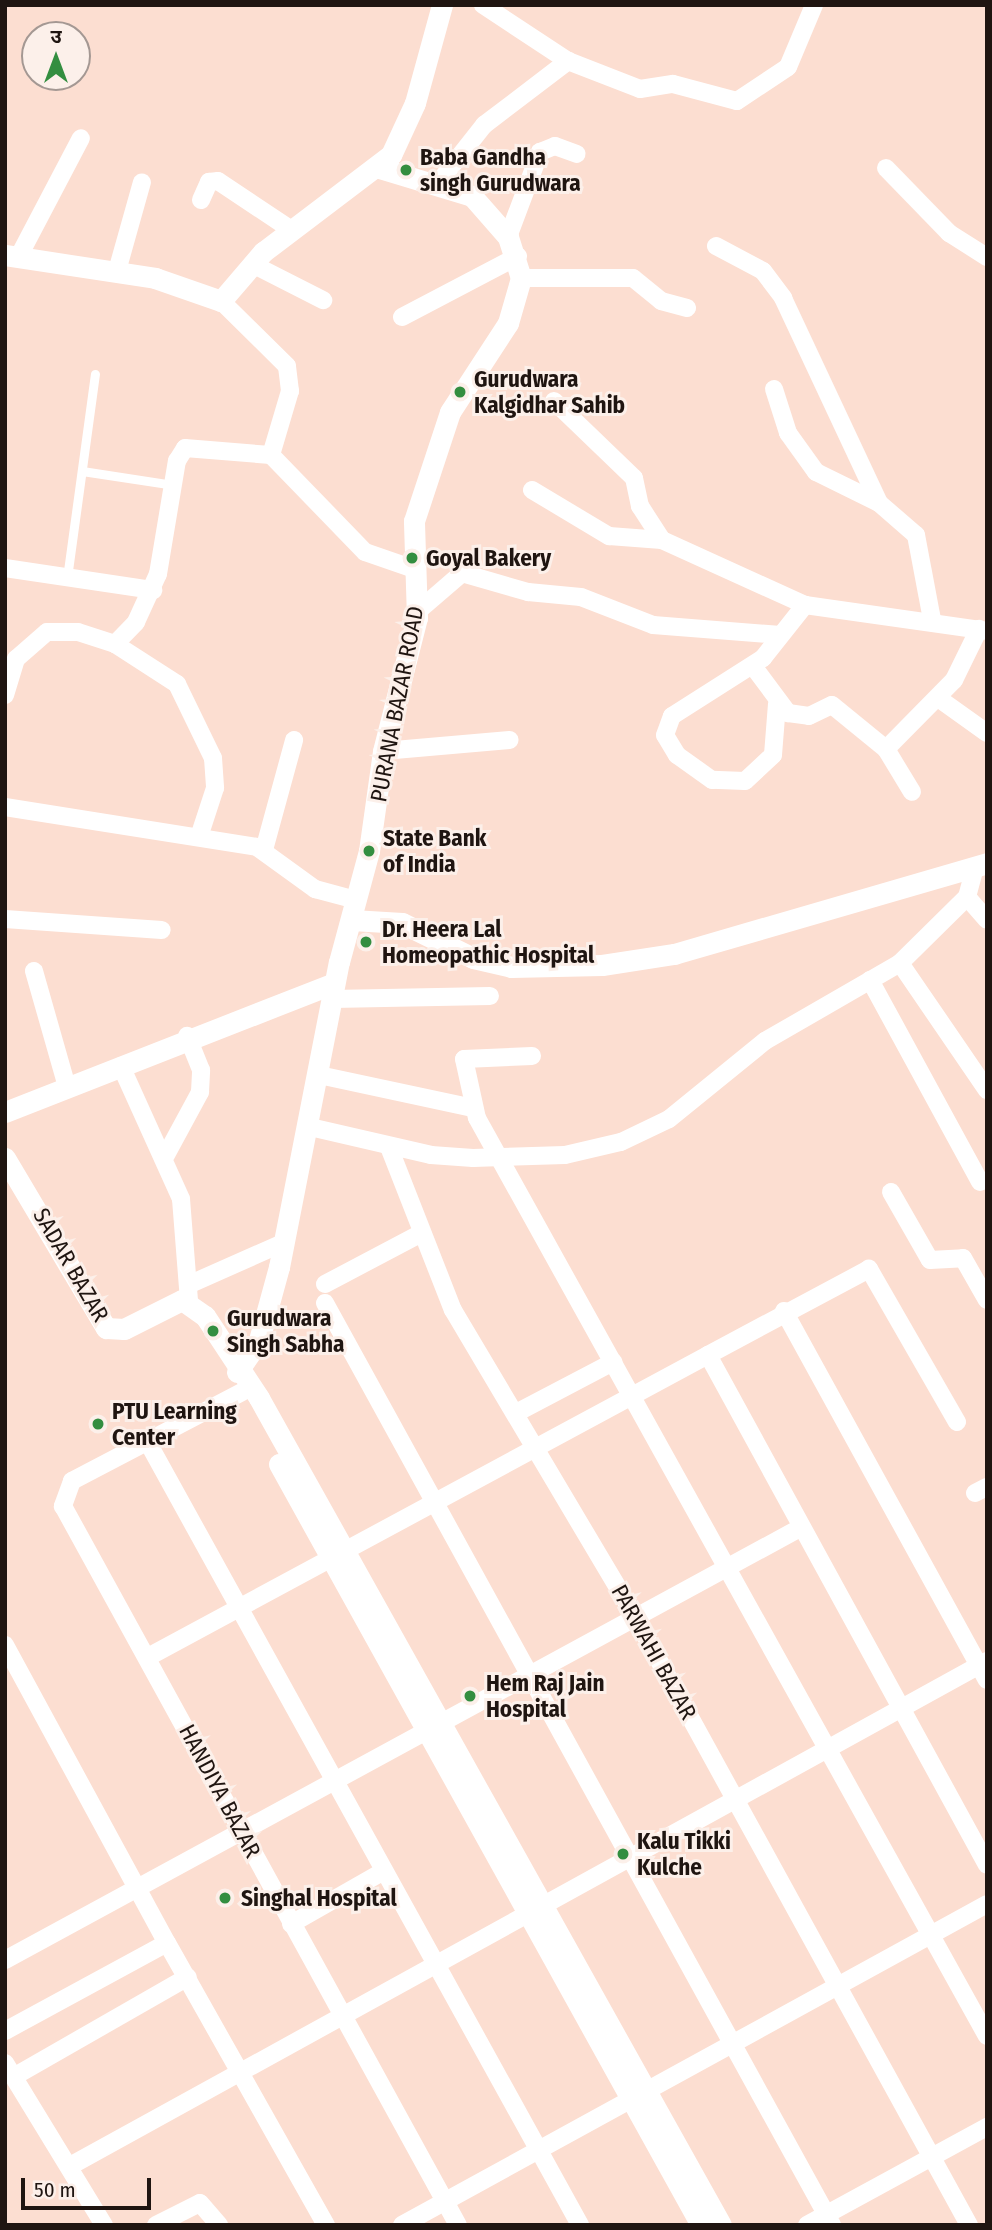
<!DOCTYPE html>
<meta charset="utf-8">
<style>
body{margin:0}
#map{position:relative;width:992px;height:2230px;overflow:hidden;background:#fcded1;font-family:"Fira Sans Condensed","Noto Sans Devanagari",sans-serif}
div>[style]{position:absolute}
.service>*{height:9px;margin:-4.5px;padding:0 4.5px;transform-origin:4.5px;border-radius:4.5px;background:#fff}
.minor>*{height:18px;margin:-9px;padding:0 9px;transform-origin:9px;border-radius:9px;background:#fff}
.tertiary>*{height:21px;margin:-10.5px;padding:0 10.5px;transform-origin:10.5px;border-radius:10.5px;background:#fff}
.dots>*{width:19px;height:19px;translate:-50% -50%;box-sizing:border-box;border:4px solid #fcf0ea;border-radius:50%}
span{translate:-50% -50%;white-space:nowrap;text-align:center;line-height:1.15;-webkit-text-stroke:6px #fcf0ea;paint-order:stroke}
.poi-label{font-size:23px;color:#1f1511;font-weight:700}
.left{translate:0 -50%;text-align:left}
.street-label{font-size:23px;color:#1f1511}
.frame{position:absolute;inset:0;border:7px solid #1f1511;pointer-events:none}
.north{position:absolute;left:21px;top:21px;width:70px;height:70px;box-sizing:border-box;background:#fcf0ea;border:2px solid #a49893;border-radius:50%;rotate:0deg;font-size:19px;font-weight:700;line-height:28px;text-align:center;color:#1f1511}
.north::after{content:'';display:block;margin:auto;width:24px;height:32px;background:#338e40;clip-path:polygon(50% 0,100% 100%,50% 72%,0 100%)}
.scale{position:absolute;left:21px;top:2178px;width:130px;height:32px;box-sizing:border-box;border:4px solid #1f1511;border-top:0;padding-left:9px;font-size:21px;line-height:24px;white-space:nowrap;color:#1f1511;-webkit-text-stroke:5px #fcf0ea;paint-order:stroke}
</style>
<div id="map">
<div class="service">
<div style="left:82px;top:471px;width:92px;rotate:8.7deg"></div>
<div style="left:67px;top:578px;width:206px;rotate:-82.2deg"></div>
</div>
<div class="minor">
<div style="left:568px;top:61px;width:77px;rotate:21.3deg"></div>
<div style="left:640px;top:89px;width:33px;rotate:-9deg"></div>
<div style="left:673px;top:84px;width:66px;rotate:14.9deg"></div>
<div style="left:737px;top:101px;width:61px;rotate:-33.7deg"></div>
<div style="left:788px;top:67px;width:67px;rotate:-67.2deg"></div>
<div style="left:886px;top:168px;width:91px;rotate:45.9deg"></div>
<div style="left:949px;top:233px;width:45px;rotate:32.3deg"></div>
<div style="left:439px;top:182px;width:73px;rotate:-51.7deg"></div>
<div style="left:484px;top:125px;width:106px;rotate:-37.3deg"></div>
<div style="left:568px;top:61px;width:102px;rotate:-146.6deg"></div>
<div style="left:201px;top:200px;width:20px;rotate:-66deg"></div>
<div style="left:209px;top:182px;width:9px;rotate:-6deg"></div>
<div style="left:218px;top:181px;width:87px;rotate:33.7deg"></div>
<div style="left:508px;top:237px;width:91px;rotate:-69.4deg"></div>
<div style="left:540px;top:152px;width:16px;rotate:-22deg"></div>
<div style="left:555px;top:146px;width:23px;rotate:20deg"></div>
<div style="left:716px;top:246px;width:53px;rotate:28deg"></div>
<div style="left:763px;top:271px;width:34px;rotate:53deg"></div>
<div style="left:783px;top:298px;width:226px;rotate:64.9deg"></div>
<div style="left:879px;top:503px;width:49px;rotate:40.9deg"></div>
<div style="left:916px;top:535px;width:86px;rotate:79.3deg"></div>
<div style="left:19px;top:256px;width:133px;rotate:-62.3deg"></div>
<div style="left:252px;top:264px;width:80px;rotate:26.9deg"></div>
<div style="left:117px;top:271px;width:92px;rotate:-74.3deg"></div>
<div style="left:521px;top:278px;width:112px"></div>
<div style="left:633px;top:278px;width:36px;rotate:39deg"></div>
<div style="left:661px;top:301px;width:27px;rotate:15deg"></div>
<div style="left:402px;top:317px;width:131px;rotate:-27.7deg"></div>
<div style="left:774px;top:389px;width:46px;rotate:72.3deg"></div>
<div style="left:788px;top:433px;width:48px;rotate:54.3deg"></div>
<div style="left:816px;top:472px;width:70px;rotate:26.2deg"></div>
<div style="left:554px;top:401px;width:111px;rotate:43.9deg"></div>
<div style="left:634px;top:478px;width:29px;rotate:78deg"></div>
<div style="left:640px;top:506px;width:40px;rotate:57.1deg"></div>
<div style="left:662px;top:540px;width:157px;rotate:24.4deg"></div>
<div style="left:805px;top:605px;width:184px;rotate:8.1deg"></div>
<div style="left:271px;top:455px;width:135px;rotate:45.9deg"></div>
<div style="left:365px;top:552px;width:52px;rotate:19.1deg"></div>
<div style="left:532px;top:490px;width:90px;rotate:30.9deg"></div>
<div style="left:609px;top:536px;width:53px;rotate:4.3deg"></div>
<div style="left:5px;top:568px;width:150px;rotate:8.5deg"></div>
<div style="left:418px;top:611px;width:58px;rotate:-40.8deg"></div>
<div style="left:462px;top:573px;width:69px;rotate:16.1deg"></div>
<div style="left:528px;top:592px;width:53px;rotate:5.4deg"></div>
<div style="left:581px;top:597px;width:77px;rotate:21.3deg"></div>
<div style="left:653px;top:625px;width:128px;rotate:4.5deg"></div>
<div style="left:115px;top:644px;width:74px;rotate:32.8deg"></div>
<div style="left:177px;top:684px;width:82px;rotate:64.1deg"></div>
<div style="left:213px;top:758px;width:30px;rotate:86deg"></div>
<div style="left:215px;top:788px;width:48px;rotate:108.1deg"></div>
<div style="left:753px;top:666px;width:59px;rotate:53.3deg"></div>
<div style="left:788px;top:713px;width:21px;rotate:8deg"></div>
<div style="left:809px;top:716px;width:25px;rotate:-26deg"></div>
<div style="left:832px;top:705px;width:70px;rotate:39.2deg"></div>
<div style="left:886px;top:749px;width:97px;rotate:-45.4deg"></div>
<div style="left:954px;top:680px;width:57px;rotate:-63.9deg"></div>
<div style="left:5px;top:695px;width:38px;rotate:-73deg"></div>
<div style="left:16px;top:659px;width:41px;rotate:-41.1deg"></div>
<div style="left:47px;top:632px;width:31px"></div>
<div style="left:78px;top:632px;width:39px;rotate:18deg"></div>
<div style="left:115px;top:644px;width:30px;rotate:-46deg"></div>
<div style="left:136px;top:622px;width:53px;rotate:-65.4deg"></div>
<div style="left:158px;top:574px;width:115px;rotate:-80.5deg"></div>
<div style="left:177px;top:461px;width:15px;rotate:-58deg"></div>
<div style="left:185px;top:448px;width:86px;rotate:4.7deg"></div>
<div style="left:271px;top:455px;width:67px;rotate:-73.5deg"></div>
<div style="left:290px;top:391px;width:25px;rotate:-97deg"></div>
<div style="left:287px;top:366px;width:93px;rotate:-135.4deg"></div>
<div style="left:938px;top:698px;width:60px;rotate:35.5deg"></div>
<div style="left:777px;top:704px;width:51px;rotate:94.5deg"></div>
<div style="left:773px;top:755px;width:38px;rotate:137deg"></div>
<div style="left:745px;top:781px;width:33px;rotate:-178deg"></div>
<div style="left:712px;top:780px;width:43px;rotate:-144.5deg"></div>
<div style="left:677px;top:755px;width:23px;rotate:-121deg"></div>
<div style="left:665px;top:735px;width:20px;rotate:-70deg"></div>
<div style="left:672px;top:716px;width:108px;rotate:-32.5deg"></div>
<div style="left:763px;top:658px;width:68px;rotate:-51.6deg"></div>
<div style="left:886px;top:749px;width:50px;rotate:58.8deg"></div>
<div style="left:383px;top:751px;width:127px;rotate:-5deg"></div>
<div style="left:5px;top:807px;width:255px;rotate:9deg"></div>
<div style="left:257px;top:847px;width:72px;rotate:35.9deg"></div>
<div style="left:315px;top:889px;width:42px;rotate:15deg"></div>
<div style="left:264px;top:850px;width:114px;rotate:-74.7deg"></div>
<div style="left:967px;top:897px;width:30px;rotate:49deg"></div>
<div style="left:5px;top:919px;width:157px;rotate:4deg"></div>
<div style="left:900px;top:963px;width:154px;rotate:55.6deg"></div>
<div style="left:34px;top:971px;width:121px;rotate:74.1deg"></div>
<div style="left:870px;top:980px;width:230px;rotate:61.4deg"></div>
<div style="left:332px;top:999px;width:158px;rotate:-1.1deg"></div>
<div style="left:532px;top:1056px;width:68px;rotate:177.5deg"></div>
<div style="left:464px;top:1059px;width:60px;rotate:77.6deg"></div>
<div style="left:477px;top:1118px;width:1050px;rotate:60.95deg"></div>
<div style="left:121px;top:1066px;width:146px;rotate:65.7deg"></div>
<div style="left:181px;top:1199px;width:102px;rotate:85.5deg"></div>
<div style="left:319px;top:1075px;width:157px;rotate:12.1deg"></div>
<div style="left:310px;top:1127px;width:124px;rotate:13deg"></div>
<div style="left:431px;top:1155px;width:42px;rotate:4.1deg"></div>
<div style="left:473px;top:1158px;width:92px;rotate:-1.9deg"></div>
<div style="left:565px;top:1155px;width:57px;rotate:-13.1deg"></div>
<div style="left:621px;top:1142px;width:53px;rotate:-25.6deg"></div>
<div style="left:669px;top:1119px;width:124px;rotate:-39.1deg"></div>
<div style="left:765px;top:1041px;width:156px;rotate:-30deg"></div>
<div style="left:900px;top:963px;width:94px;rotate:-44.6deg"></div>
<div style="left:967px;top:897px;width:28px;rotate:-75deg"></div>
<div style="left:389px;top:1147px;width:175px;rotate:68.6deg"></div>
<div style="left:453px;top:1310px;width:357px;rotate:59.3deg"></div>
<div style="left:635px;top:1617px;width:694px;rotate:61.22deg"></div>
<div style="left:166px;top:1155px;width:72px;rotate:-61.6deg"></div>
<div style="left:200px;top:1092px;width:22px;rotate:-87deg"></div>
<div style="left:201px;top:1070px;width:37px;rotate:-112deg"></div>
<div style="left:891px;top:1192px;width:78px;rotate:60.2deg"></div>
<div style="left:930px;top:1260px;width:33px;rotate:-3deg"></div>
<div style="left:963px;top:1258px;width:48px;rotate:60.3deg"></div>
<div style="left:325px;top:1284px;width:105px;rotate:-27.8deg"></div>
<div style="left:188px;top:1285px;width:104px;rotate:-23.9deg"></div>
<div style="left:325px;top:1303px;width:1052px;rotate:61.19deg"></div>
<div style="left:784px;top:1311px;width:421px;rotate:61.2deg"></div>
<div style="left:242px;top:1392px;width:192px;rotate:152.4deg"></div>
<div style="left:72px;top:1481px;width:27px;rotate:110deg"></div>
<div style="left:63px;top:1506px;width:820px;rotate:61.22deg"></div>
<div style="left:516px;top:1413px;width:110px;rotate:-27.7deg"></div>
<div style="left:957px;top:1422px;width:177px;rotate:-119.9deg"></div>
<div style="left:869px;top:1269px;width:183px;rotate:151.9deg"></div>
<div style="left:708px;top:1355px;width:581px;rotate:61.32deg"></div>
<div style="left:146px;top:1439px;width:898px;rotate:61.09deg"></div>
<div style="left:975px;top:1493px;width:13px;rotate:-27deg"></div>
<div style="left:5px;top:1645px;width:339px;rotate:61.5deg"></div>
<div style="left:148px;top:1657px;width:636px;rotate:-28.34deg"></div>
<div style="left:291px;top:1924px;width:107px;rotate:-29.7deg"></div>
<div style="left:5px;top:1960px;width:903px;rotate:-28.52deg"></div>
<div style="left:5px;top:2031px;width:184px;rotate:-28.5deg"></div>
<div style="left:167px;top:1943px;width:324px;rotate:60.6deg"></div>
<div style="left:5px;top:2063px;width:190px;rotate:58.6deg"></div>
<div style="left:15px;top:2076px;width:199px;rotate:-29.8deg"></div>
<div style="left:70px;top:2166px;width:1047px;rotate:-28.84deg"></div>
<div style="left:156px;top:2225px;width:49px;rotate:-26.6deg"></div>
<div style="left:200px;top:2203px;width:29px;rotate:49deg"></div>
<div style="left:402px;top:2225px;width:667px;rotate:-28.75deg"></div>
<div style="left:807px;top:2225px;width:205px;rotate:-28.6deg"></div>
</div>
<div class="tertiary">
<div style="left:5px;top:255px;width:152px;rotate:8.7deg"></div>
<div style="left:155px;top:278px;width:70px;rotate:19.2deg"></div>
<div style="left:221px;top:301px;width:65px;rotate:-49.4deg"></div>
<div style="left:263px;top:252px;width:161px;rotate:-37.2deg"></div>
<div style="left:391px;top:155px;width:57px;rotate:-65.2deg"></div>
<div style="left:415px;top:103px;width:102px;rotate:-74.6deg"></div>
<div style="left:352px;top:920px;width:50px;rotate:3.4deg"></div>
<div style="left:402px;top:923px;width:79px;rotate:26.2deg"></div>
<div style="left:473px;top:958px;width:39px;rotate:13deg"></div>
<div style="left:511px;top:967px;width:91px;rotate:-1.3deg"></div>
<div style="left:602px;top:965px;width:73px;rotate:-8.7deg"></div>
<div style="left:674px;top:954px;width:326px;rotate:-16.2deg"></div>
<div style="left:5px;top:1112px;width:353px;rotate:-21.4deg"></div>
<div style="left:5px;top:1158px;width:198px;rotate:59.3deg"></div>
<div style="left:106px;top:1328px;width:18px;rotate:3deg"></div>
<div style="left:124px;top:1329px;width:65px;rotate:-26.6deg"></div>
<div style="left:182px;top:1300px;width:28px;rotate:35deg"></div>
<div style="left:205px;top:1316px;width:98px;rotate:56.6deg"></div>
<div style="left:259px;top:1398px;width:947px;rotate:60.81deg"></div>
<div style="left:237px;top:1372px;width:39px;rotate:-55deg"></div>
<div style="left:259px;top:1340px;width:76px;rotate:-74.7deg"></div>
<div style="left:279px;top:1267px;width:311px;rotate:-78.9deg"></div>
<div style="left:339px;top:962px;width:115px;rotate:-74.9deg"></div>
<div style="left:369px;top:851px;width:101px;rotate:-82deg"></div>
<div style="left:383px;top:751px;width:137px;rotate:-75.7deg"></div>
<div style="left:417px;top:618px;width:97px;rotate:-91.8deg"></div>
<div style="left:414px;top:521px;width:115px;rotate:-71.7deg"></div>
<div style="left:450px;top:412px;width:106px;rotate:-56.9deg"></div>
<div style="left:508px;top:323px;width:47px;rotate:-73.9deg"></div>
<div style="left:521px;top:278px;width:43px;rotate:-107.6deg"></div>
<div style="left:508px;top:237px;width:55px;rotate:-131.3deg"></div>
<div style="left:472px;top:196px;width:96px;rotate:-163.1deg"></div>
<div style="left:279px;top:1464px;width:870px;rotate:60.99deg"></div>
</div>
<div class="dots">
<div style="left:406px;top:170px;background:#338e40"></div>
<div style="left:460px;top:392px;background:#338e40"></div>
<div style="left:412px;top:558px;background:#338e40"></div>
<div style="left:369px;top:851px;background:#338e40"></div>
<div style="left:366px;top:942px;background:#338e40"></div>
<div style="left:213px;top:1331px;background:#338e40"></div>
<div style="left:98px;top:1424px;background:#338e40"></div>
<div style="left:470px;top:1696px;background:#338e40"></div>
<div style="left:623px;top:1854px;background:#338e40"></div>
<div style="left:225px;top:1898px;background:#338e40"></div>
</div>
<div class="poi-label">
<span class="left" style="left:420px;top:170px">Baba Gandha<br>singh Gurudwara</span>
<span class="left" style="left:474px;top:392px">Gurudwara<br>Kalgidhar Sahib</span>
<span class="left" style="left:426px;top:558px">Goyal Bakery</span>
<span class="left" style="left:383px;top:851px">State Bank<br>of India</span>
<span class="left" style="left:382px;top:942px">Dr. Heera Lal<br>Homeopathic Hospital</span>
<span class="left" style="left:227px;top:1331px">Gurudwara<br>Singh Sabha</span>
<span class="left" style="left:112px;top:1424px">PTU Learning<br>Center</span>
<span class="left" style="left:486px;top:1696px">Hem Raj Jain<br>Hospital</span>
<span class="left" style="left:637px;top:1854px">Kalu Tikki<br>Kulche</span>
<span class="left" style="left:241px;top:1898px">Singhal Hospital</span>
</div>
<div class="street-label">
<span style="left:397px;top:704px;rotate:-79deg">PURANA BAZAR ROAD</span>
<span style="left:71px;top:1265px;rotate:60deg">SADAR BAZAR</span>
<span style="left:654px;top:1652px;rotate:61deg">PARWAHI BAZAR</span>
<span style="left:220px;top:1791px;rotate:62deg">HANDIYA BAZAR</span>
</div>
<div class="frame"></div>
<div class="north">उ</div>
<div class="scale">50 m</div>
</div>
